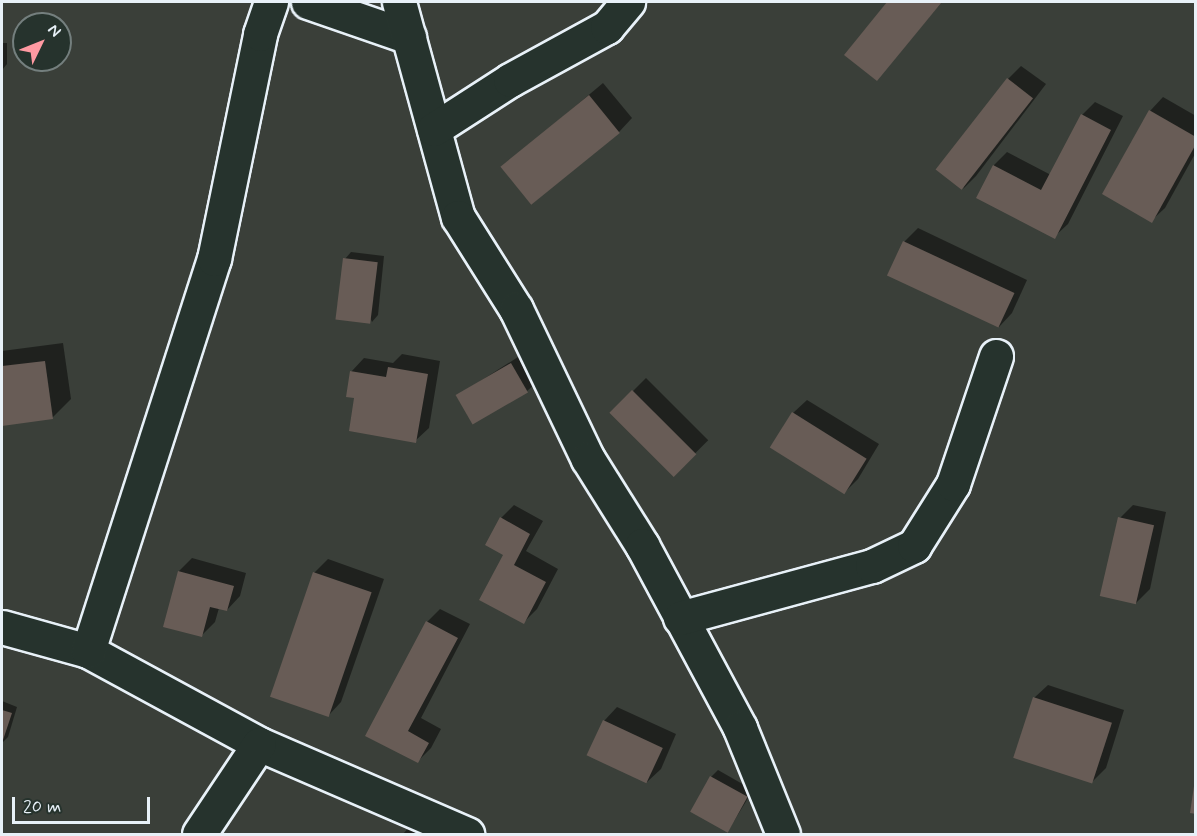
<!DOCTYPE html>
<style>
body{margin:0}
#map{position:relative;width:1197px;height:836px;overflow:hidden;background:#3a3f39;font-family:Mynerve,sans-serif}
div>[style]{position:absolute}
.shadow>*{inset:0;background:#0007;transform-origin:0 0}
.building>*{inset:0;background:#685c56;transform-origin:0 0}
.roads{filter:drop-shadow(2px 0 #e8f1f8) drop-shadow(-2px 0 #e8f1f8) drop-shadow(0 2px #e8f1f8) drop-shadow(0 -2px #e8f1f8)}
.minor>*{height:33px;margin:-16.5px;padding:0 16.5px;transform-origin:16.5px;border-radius:16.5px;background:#26332d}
span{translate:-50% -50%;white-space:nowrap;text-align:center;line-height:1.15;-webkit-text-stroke:4.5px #26332d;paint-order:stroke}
.frame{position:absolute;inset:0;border:3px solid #e8f1f8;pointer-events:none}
.north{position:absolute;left:12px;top:12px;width:60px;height:60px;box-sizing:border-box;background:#26332d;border:2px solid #747f7e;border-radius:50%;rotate:47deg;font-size:16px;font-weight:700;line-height:24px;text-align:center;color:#e8f1f8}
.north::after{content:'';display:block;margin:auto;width:21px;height:27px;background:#ff9aa2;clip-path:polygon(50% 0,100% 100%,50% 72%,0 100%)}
.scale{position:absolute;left:12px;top:797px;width:138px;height:27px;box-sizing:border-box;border:3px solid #e8f1f8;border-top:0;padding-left:8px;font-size:18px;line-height:21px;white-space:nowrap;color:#e8f1f8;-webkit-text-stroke:4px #26332d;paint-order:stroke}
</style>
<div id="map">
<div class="shadow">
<div style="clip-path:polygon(889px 2px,942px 2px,877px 79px,846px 54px)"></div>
<div style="clip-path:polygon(2px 43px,7px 43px,7px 64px,2px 70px)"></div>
<div style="clip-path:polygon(1021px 66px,1046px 84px,976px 176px,963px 189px,1008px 79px)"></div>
<div style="clip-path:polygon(603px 83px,632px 118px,619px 132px,503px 167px)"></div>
<div style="clip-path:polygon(1163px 97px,1196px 116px,1196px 152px,1165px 208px,1151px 221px,1150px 111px)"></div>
<div style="clip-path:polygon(1095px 102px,1123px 116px,1068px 224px,1054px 237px,978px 197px,994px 165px,1007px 152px,1051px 175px,1082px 115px)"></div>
<div style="clip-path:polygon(918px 228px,1027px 280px,1012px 313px,999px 327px,889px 275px,905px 241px)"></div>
<div style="clip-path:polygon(351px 252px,384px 256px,378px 315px,372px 322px,345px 259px)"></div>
<div style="clip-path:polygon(63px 343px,71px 399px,52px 418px,2px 425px,2px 351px)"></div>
<div style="clip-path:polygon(402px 354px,440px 361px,429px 428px,415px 441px,356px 397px,351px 372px,364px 358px,393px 363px)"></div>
<div style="clip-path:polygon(518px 357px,534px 385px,527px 391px,457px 396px)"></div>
<div style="left:646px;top:378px;width:88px;height:49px;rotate:45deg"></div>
<div style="clip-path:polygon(807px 400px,879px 444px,858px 479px,845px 492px,793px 413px)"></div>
<div style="clip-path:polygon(514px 505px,543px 521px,526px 551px,558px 569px,537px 609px,524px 622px,505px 555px,501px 518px)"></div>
<div style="clip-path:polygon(1133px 505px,1166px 512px,1150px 589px,1136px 603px,1120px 518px)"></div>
<div style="clip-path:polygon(192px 558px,246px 573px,240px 596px,227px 610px,219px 608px,215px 622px,202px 635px,165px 625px,179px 571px)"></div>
<div style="clip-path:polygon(328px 559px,384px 579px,341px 702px,328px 716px,314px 573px)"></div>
<div style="clip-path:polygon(440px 609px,470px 624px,421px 718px,441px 729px,431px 748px,418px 761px,367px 735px,427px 622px)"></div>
<div style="clip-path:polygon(1048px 685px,1124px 710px,1106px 768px,1093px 781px,1034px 698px)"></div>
<div style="clip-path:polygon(2px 701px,17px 707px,8px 737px,2px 743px)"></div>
<div style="clip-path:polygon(617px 707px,676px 734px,661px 769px,647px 782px,604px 721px)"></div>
<div style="clip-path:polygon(718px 770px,753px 790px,728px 831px,711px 777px)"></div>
<div style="clip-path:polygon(418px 817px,451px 834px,403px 834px)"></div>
</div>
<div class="building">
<div style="clip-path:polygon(887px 2px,942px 2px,877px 81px,844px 55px)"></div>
<div style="left:1007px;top:78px;width:33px;height:116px;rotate:38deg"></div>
<div style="left:589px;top:95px;width:49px;height:114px;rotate:51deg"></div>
<div style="clip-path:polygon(1149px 110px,1196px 137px,1196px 144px,1152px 223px,1102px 194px)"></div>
<div style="clip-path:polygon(1081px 114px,1111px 130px,1055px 239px,976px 198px,993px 165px,1041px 190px)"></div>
<div style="left:903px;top:241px;width:123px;height:38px;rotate:25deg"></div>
<div style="left:343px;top:258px;width:35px;height:62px;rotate:7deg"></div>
<div style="clip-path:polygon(45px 361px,53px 419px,2px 426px,2px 366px)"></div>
<div style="left:511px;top:363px;width:34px;height:64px;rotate:60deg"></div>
<div style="clip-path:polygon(388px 367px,428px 374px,416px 443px,349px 431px,354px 398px,346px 397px,350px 371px,386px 377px)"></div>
<div style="left:632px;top:390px;width:91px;height:32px;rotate:45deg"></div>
<div style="left:792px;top:412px;width:88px;height:42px;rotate:32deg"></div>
<div style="clip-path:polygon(500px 517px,530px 534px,514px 565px,546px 582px,524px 624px,479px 600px,503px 555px,485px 545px)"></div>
<div style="left:1118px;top:517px;width:37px;height:81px;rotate:13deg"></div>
<div style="clip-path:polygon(178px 571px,234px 586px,227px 611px,210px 607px,202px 637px,163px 627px)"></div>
<div style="left:313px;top:572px;width:62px;height:132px;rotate:19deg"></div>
<div style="clip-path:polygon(426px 621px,458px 638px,408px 731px,429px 743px,418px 763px,365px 736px)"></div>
<div style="left:1033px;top:697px;width:83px;height:64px;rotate:18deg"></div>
<div style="clip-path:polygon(2px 710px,12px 713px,2px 743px)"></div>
<div style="left:603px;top:720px;width:66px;height:39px;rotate:25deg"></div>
<div style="left:710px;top:776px;width:43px;height:41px;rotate:29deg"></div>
<div style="clip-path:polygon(1194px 786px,1196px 786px,1196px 814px,1190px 813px)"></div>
</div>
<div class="roads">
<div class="minor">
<div style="left:308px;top:2px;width:107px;rotate:19.1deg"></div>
<div style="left:399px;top:2px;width:223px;rotate:74.7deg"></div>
<div style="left:458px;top:217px;width:109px;rotate:57.8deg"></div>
<div style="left:516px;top:309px;width:166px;rotate:64.4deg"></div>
<div style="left:588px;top:459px;width:102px;rotate:57.9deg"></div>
<div style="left:642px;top:545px;width:208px;rotate:61.8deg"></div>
<div style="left:740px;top:728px;width:114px;rotate:67.9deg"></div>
<div style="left:434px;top:129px;width:90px;rotate:-32.8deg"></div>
<div style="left:510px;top:80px;width:111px;rotate:-28.7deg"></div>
<div style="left:607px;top:27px;width:33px;rotate:-50deg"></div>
<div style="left:680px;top:618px;width:199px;rotate:-15.2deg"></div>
<div style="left:872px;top:566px;width:47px;rotate:-25.5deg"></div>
<div style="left:914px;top:546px;width:73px;rotate:-57.8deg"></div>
<div style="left:953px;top:484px;width:135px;rotate:-71.4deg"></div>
<div style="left:2px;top:627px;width:89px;rotate:15.6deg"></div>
<div style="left:88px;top:651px;width:195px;rotate:28.5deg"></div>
<div style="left:259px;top:744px;width:227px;rotate:23.4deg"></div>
<div style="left:88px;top:651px;width:412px;rotate:-72.2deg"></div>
<div style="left:214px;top:259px;width:230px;rotate:-78.4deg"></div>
<div style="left:260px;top:34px;width:34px;rotate:-71deg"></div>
<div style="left:199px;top:834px;width:108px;rotate:-56.3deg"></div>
</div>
</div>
<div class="frame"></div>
<div class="north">N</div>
<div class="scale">20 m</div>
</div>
